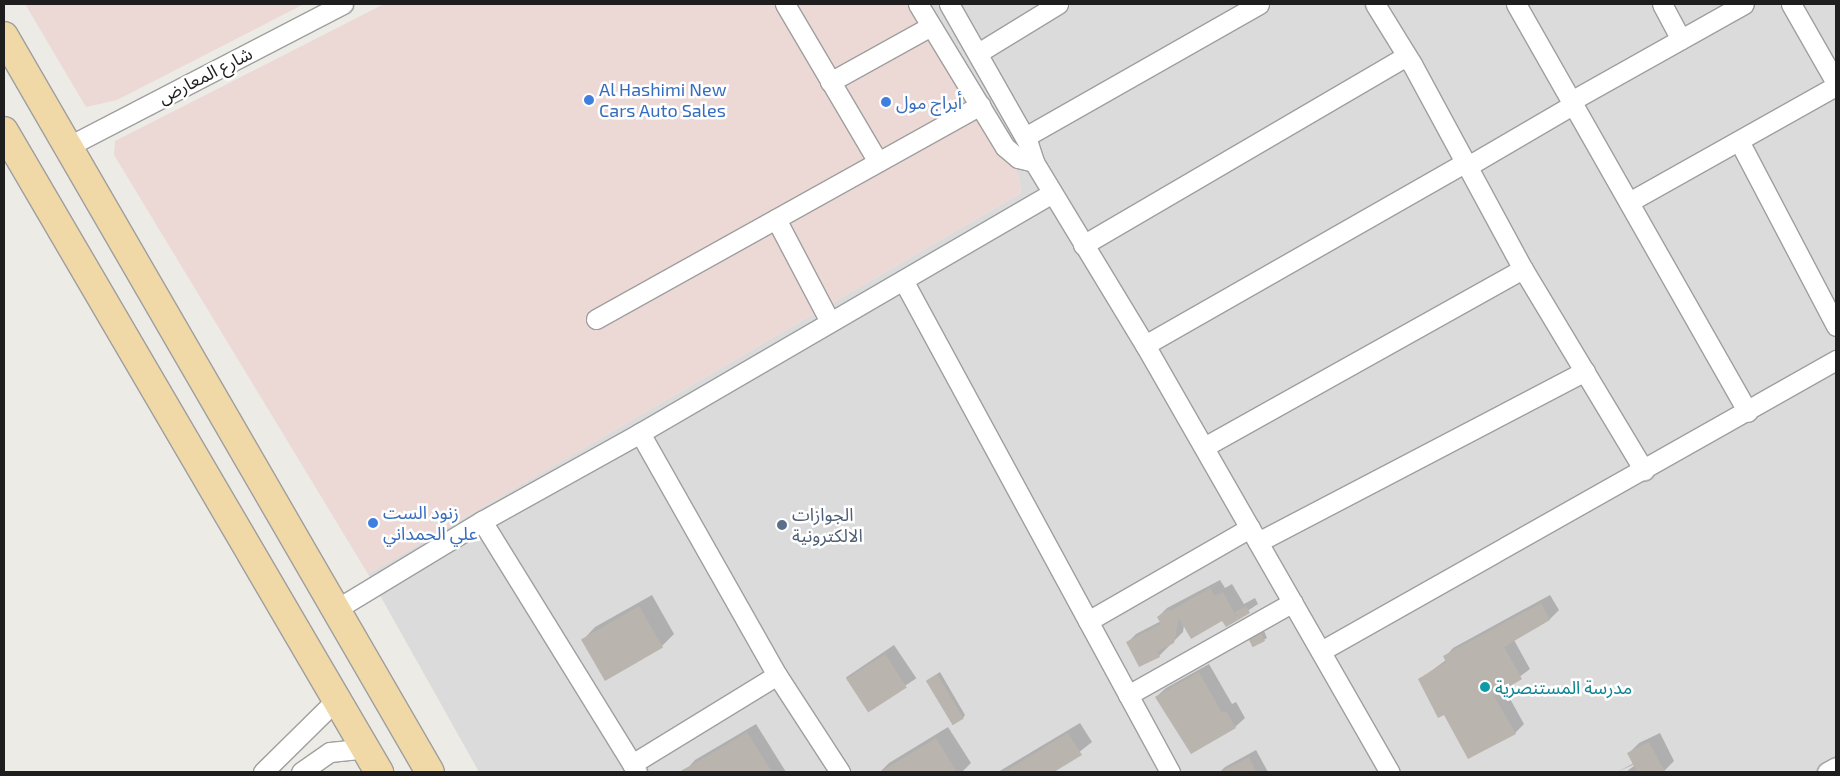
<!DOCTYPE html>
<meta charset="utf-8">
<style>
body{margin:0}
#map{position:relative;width:1840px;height:776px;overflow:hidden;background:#edebe5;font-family:"Exo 2","Noto Sans Arabic",sans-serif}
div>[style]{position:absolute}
.residential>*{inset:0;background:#dcdbdb}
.commercial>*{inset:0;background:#ecd9d6}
.shadow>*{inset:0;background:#0003;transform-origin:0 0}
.building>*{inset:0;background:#bab4ae;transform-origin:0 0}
.roads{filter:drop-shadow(1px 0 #9f9f9f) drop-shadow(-1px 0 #9f9f9f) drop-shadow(0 1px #9f9f9f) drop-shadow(0 -1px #9f9f9f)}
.minor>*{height:19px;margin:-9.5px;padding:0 9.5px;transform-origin:9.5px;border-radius:9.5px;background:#fff}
.primary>*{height:28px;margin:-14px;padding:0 14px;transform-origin:14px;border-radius:14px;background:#f0d8a7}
.dots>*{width:14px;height:14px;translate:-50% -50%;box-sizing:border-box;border:2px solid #fff;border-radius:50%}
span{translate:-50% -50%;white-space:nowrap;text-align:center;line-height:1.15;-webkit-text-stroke:5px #fff;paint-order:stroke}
.street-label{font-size:18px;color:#1e1e1e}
.shop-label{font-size:18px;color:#366cbe}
.left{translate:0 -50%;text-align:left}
.service-label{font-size:18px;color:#4e5e75}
.culture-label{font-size:18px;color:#0d838f}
.frame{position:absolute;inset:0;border:5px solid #1e1e1e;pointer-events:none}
</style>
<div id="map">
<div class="residential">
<div style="clip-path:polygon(914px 4px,1836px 4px,1836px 772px,479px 772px,368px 574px,1021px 193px,1018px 174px)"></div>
</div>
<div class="commercial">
<div style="clip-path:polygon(25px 4px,304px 4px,117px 100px,86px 107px)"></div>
<div style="clip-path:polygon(384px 4px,914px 4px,1018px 174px,1021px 193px,368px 574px,114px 155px,115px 141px)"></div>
</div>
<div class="shadow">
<div style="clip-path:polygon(1220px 580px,1225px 588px,1232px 584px,1244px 604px,1255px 598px,1258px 604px,1226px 625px,1223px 619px,1184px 625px,1183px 632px,1159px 656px,1127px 643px,1136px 634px,1161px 621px,1158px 617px,1167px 608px)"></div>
<div style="clip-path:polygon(652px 595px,674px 634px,662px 646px,583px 640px,595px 627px)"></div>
<div style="clip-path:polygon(1550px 595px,1559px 610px,1550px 619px,1514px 640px,1530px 669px,1504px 688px,1524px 724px,1515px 733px,1445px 713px,1420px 679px,1446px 660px,1445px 657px,1453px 648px)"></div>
<div style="clip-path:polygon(1264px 631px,1267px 638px,1254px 646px,1251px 640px)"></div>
<div style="left:894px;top:645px;width:40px;height:58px;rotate:56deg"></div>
<div style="clip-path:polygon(1209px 664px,1232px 704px,1236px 702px,1245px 718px,1235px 727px,1156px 697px,1166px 688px)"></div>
<div style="clip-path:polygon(940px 672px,965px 715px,963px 718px,931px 678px)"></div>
<div style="clip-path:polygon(1080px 723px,1092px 742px,1054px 772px,998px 772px)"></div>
<div style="clip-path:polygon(756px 724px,786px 772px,689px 772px,687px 769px,695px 760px)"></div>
<div style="clip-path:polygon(948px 727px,971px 763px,962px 772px,880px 772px,889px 763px)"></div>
<div style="clip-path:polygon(1660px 733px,1674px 761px,1664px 771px,1626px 772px,1639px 762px,1617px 772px,1634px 763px,1629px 753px,1639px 743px)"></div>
<div style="clip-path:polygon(1256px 750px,1268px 772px,1220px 772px,1225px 767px)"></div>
</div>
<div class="building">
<div style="clip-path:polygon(1210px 588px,1215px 596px,1223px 592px,1238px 619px,1235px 612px,1246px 606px,1250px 613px,1226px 627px,1222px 621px,1191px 639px,1179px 618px,1174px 643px,1157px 652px,1160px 657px,1139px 667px,1126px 642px,1161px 624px,1157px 617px,1169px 609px,1170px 611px)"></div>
<div style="clip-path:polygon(1541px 603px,1550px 620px,1504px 647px,1522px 679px,1494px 696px,1516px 734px,1468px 759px,1444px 715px,1438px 718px,1418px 679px,1446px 662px,1443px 656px)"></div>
<div style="left:639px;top:606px;width:48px;height:67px;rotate:60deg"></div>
<div style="left:1261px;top:633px;width:9px;height:14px;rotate:63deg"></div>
<div style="left:885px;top:654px;width:40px;height:46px;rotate:57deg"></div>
<div style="clip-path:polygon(1199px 672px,1222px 713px,1226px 711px,1236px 728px,1191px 754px,1155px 697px)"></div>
<div style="left:937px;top:674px;width:52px;height:13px;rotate:59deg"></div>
<div style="clip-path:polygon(747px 732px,772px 772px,679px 772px,721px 748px)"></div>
<div style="clip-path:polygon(1068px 733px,1082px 755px,1054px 772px,1004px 772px)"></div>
<div style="clip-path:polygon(936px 738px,957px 772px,880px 772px)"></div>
<div style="clip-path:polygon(1649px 742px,1665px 772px,1637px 772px,1627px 753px)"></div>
<div style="clip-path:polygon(1249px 757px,1256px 772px,1220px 772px)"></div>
</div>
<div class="roads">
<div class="minor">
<div style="left:785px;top:4px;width:183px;rotate:59.5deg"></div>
<div style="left:918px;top:4px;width:167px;rotate:58.7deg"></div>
<div style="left:1005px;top:147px;width:17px;rotate:40deg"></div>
<div style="left:1018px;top:158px;width:16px;rotate:14deg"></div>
<div style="left:949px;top:4px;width:160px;rotate:60.4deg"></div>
<div style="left:1028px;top:143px;width:20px;rotate:72deg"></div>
<div style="left:1034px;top:162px;width:214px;rotate:58.8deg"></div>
<div style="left:1145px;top:345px;width:492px;rotate:60.2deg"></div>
<div style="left:1375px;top:4px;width:70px;rotate:58.3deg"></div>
<div style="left:1412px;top:64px;width:233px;rotate:61.6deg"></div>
<div style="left:1516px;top:4px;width:469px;rotate:60.4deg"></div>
<div style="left:1662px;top:4px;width:40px;rotate:62deg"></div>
<div style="left:1791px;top:4px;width:91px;rotate:60.3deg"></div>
<div style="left:978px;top:53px;width:94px;rotate:-31.5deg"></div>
<div style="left:830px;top:82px;width:115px;rotate:-29deg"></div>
<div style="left:1571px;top:101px;width:198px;rotate:-29.3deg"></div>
<div style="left:1025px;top:137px;width:269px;rotate:-29.6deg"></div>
<div style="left:1739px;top:141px;width:209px;rotate:62.3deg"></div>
<div style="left:67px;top:147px;width:311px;rotate:-27.4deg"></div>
<div style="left:1468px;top:166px;width:123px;rotate:-30.3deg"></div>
<div style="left:1629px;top:202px;width:237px;rotate:-29.3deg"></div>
<div style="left:776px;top:219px;width:116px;rotate:62.3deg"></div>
<div style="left:1083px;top:245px;width:375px;rotate:-30.3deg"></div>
<div style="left:903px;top:280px;width:560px;rotate:61.51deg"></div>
<div style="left:596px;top:319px;width:440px;rotate:-29.1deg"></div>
<div style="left:1145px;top:345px;width:369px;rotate:-29.7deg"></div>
<div style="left:640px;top:433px;width:278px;rotate:60.5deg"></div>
<div style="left:1204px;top:447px;width:365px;rotate:-29.2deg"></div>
<div style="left:1523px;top:269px;width:235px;rotate:59deg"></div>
<div style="left:482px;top:521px;width:295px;rotate:58.3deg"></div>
<div style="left:1258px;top:542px;width:369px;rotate:-27.6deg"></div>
<div style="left:335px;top:610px;width:172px;rotate:-31.2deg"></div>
<div style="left:482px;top:521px;width:181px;rotate:-29.1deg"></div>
<div style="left:640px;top:433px;width:477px;rotate:-30.2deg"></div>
<div style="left:1088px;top:621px;width:187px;rotate:-29.9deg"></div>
<div style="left:1321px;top:651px;width:592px;rotate:-29.47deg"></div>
<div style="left:1128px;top:695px;width:189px;rotate:-29.4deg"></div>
<div style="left:632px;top:764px;width:170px;rotate:-31.5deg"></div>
<div style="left:777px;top:675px;width:116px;rotate:57deg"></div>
<div style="left:263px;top:772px;width:104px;rotate:-44.6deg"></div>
<div style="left:301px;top:772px;width:35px;rotate:-35deg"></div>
<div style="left:330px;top:752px;width:36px;rotate:-6deg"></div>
<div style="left:1827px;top:772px;width:10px;rotate:-29deg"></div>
</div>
<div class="primary">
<div style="left:4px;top:36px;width:850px;rotate:59.94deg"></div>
<div style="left:4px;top:131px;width:743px;rotate:59.67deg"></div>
</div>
</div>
<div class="dots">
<div style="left:589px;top:100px;background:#3f7fe0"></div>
<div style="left:886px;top:102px;background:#3f7fe0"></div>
<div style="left:373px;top:523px;background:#3f7fe0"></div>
<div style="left:782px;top:525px;background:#5c6f8a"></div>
<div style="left:1485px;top:687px;background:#0f9aa8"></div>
</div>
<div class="street-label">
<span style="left:205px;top:75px;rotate:-27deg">شارع المعارض</span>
</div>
<div class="shop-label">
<span class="left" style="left:599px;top:100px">Al Hashimi New<br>Cars Auto Sales</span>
<span class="left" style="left:896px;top:102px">أبراج مول</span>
<span class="left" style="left:383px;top:523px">زنود الست<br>علي الحمداني</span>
</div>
<div class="service-label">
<span class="left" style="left:792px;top:525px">الجوازات<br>الالكترونية</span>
</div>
<div class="culture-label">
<span class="left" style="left:1495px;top:687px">مدرسة المستنصرية</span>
</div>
<div class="frame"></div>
</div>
